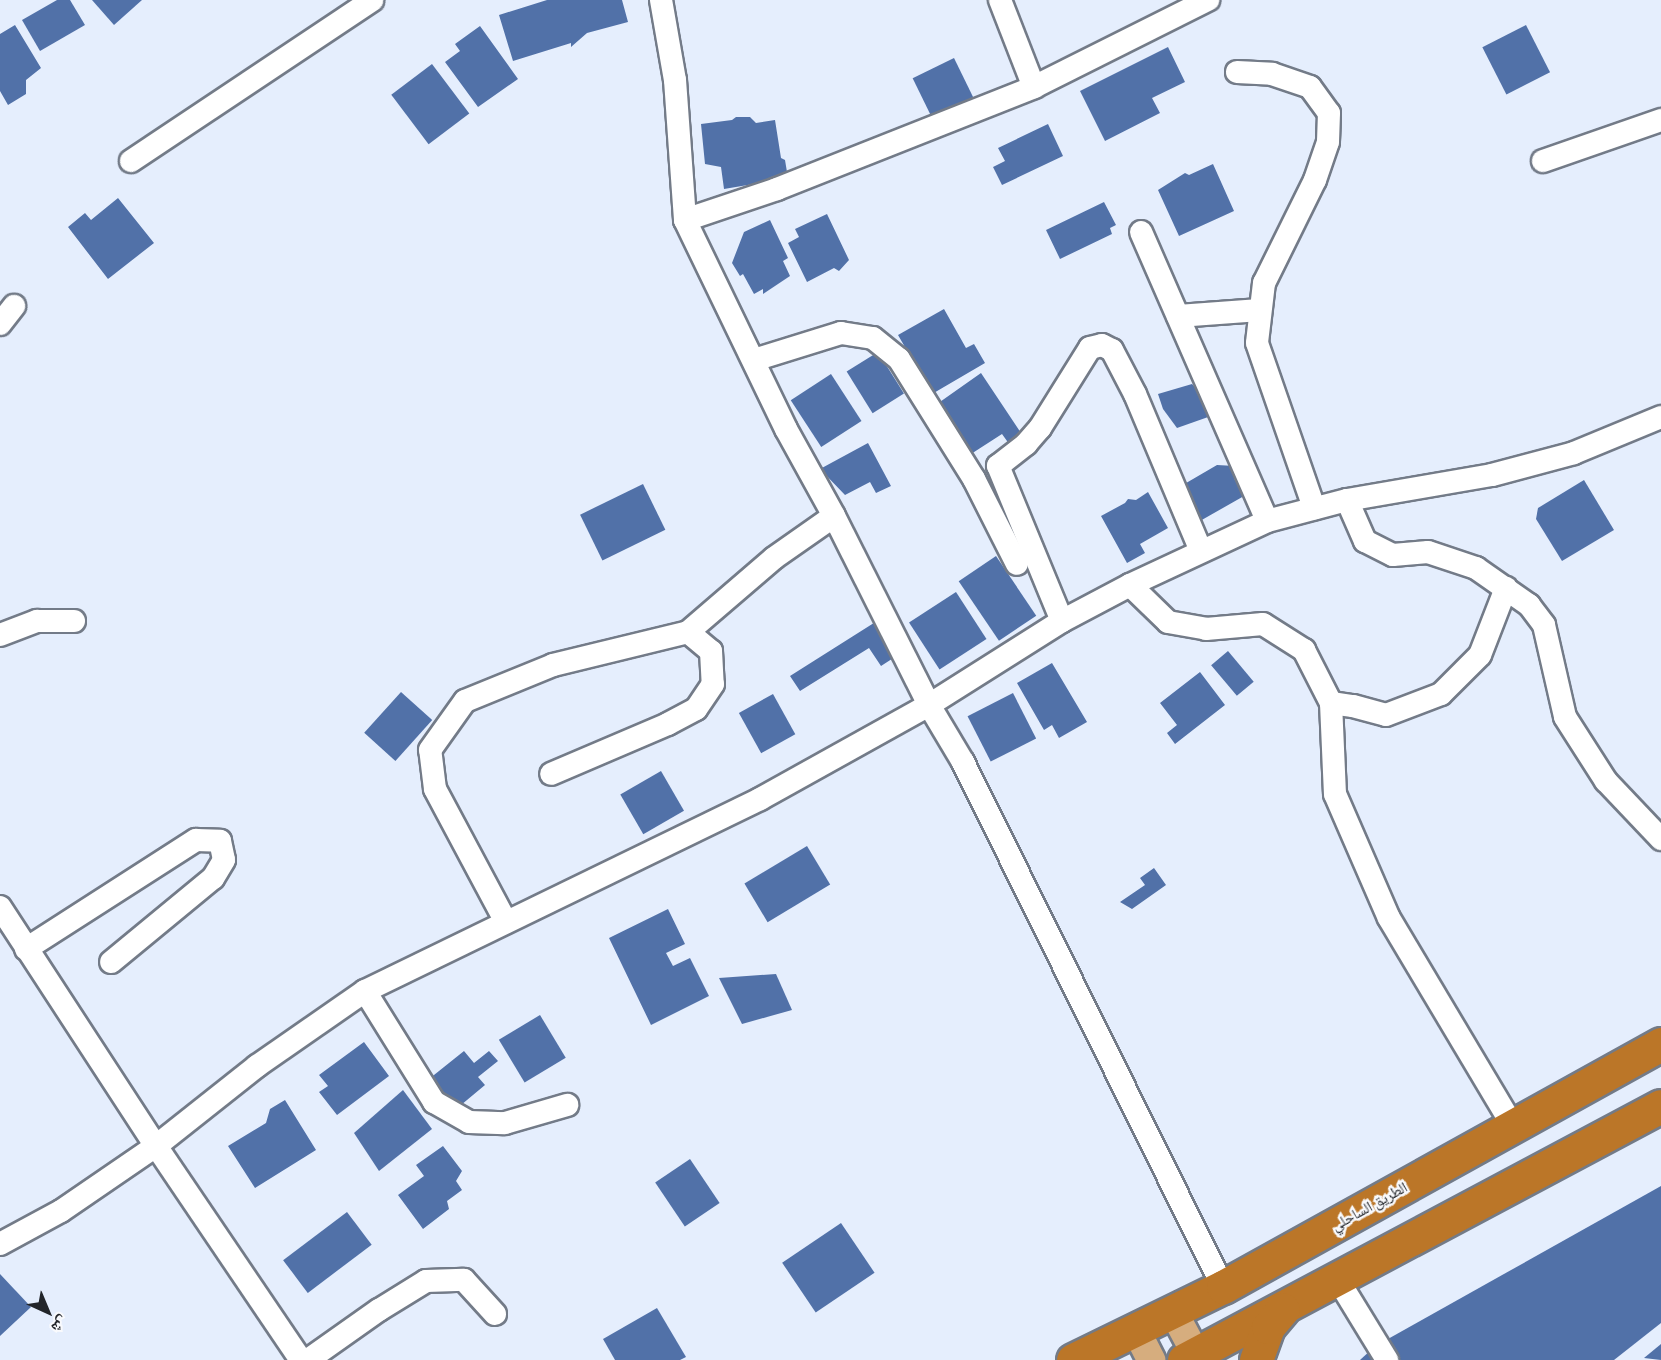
<!DOCTYPE html>
<meta charset="utf-8">
<style>
body{margin:0}
#map{position:relative;width:1661px;height:1360px;overflow:hidden;background:#e5eefd;font-family:Barlow,"Noto Naskh Arabic",sans-serif}
div>[style]{position:absolute}
.building>*{inset:0;background:#5171a8;transform-origin:0 0}
.roads{filter:drop-shadow(2px 0 #737b88) drop-shadow(-2px 0 #737b88) drop-shadow(0 2px #737b88) drop-shadow(0 -2px #737b88)}
.minor>*{height:22px;margin:-11px;padding:0 11px;transform-origin:11px;border-radius:11px;background:#fff}
.major>*{height:28px;margin:-14px;padding:0 14px;transform-origin:14px;border-radius:14px;background:#d6ad7e}
.highway>*{height:33px;margin:-16.5px;padding:0 16.5px;transform-origin:16.5px;border-radius:16.5px;background:#bb7628}
span{translate:-50% -50%;white-space:nowrap;text-align:center;line-height:1.15;-webkit-text-stroke:5px #f9fafd;paint-order:stroke}
.street-label{font-size:15px;color:#22252a}
.north{position:absolute;left:18px;top:1282px;width:60px;height:60px;-webkit-text-stroke:4px #f9fafd;paint-order:stroke;rotate:136deg;font-size:16px;font-weight:700;line-height:24px;text-align:center;color:#22252a}
.north::after{content:'';display:block;margin:auto;width:21px;height:27px;background:#22252a;clip-path:polygon(50% 0,100% 100%,50% 72%,0 100%)}
</style>
<div id="map">
<div class="building">
<div style="clip-path:polygon(57px 0,70px 0,85px 25px,40px 51px,22px 20px)"></div>
<div style="clip-path:polygon(92px 0,142px 0,114px 25px)"></div>
<div style="clip-path:polygon(547px 0,622px 0,628px 22px,587px 33px,571px 47px,571px 43px,513px 61px,499px 15px)"></div>
<div style="clip-path:polygon(15px 25px,41px 68px,26px 80px,26px 94px,8px 105px,0 91px,0 34px)"></div>
<div style="left:1526px;top:25px;width:53px;height:49px;rotate:63deg"></div>
<div style="clip-path:polygon(480px 26px,518px 79px,478px 107px,445px 62px,460px 51px,455px 44px)"></div>
<div style="clip-path:polygon(1168px 47px,1185px 82px,1152px 98px,1160px 113px,1105px 141px,1080px 91px)"></div>
<div style="left:954px;top:58px;width:46px;height:46px;rotate:64deg"></div>
<div style="left:432px;top:64px;width:62px;height:51px;rotate:53deg"></div>
<div style="clip-path:polygon(736px 117px,750px 117px,756px 123px,775px 120px,781px 158px,785px 160px,788px 178px,724px 189px,721px 167px,705px 164px,701px 124px,732px 120px)"></div>
<div style="clip-path:polygon(1048px 124px,1063px 156px,1002px 185px,993px 167px,1005px 161px,998px 148px)"></div>
<div style="clip-path:polygon(1213px 164px,1234px 211px,1179px 236px,1158px 190px,1185px 173px,1189px 175px)"></div>
<div style="clip-path:polygon(118px 198px,154px 243px,108px 279px,68px 227px,85px 213px,91px 220px)"></div>
<div style="clip-path:polygon(1104px 202px,1116px 225px,1110px 228px,1112px 234px,1060px 259px,1046px 230px)"></div>
<div style="clip-path:polygon(827px 214px,849px 260px,839px 271px,834px 268px,807px 282px,788px 243px,799px 237px,795px 229px)"></div>
<div style="clip-path:polygon(770px 220px,788px 258px,783px 261px,790px 276px,763px 294px,763px 289px,754px 294px,743px 274px,740px 276px,732px 263px,744px 232px)"></div>
<div style="clip-path:polygon(944px 309px,966px 348px,974px 344px,985px 363px,932px 394px,898px 335px)"></div>
<div style="left:878px;top:352px;width:49px;height:37px;rotate:58deg"></div>
<div style="clip-path:polygon(981px 373px,1025px 439px,1012px 448px,1002px 434px,971px 454px,937px 404px)"></div>
<div style="left:831px;top:374px;width:56px;height:48px;rotate:57deg"></div>
<div style="clip-path:polygon(1192px 384px,1205px 398px,1211px 416px,1177px 428px,1163px 409px,1158px 394px)"></div>
<div style="clip-path:polygon(868px 443px,891px 486px,876px 493px,870px 482px,845px 495px,820px 469px)"></div>
<div style="clip-path:polygon(1217px 465px,1235px 466px,1234px 478px,1244px 496px,1200px 521px,1181px 486px)"></div>
<div style="clip-path:polygon(1584px 480px,1614px 530px,1562px 561px,1536px 519px,1538px 508px)"></div>
<div style="left:643px;top:484px;width:51px;height:70px;rotate:64deg"></div>
<div style="clip-path:polygon(1148px 492px,1168px 528px,1140px 544px,1145px 553px,1127px 563px,1101px 516px,1125px 503px,1128px 499px,1136px 500px)"></div>
<div style="left:996px;top:556px;width:72px;height:45px;rotate:56deg"></div>
<div style="left:956px;top:592px;width:56px;height:56px;rotate:57deg"></div>
<div style="clip-path:polygon(877px 621px,898px 655px,881px 666px,869px 648px,800px 691px,790px 676px)"></div>
<div style="left:1228px;top:651px;width:40px;height:22px;rotate:50deg"></div>
<div style="clip-path:polygon(1052px 663px,1087px 722px,1059px 738px,1052px 725px,1044px 730px,1017px 683px)"></div>
<div style="clip-path:polygon(1200px 672px,1225px 705px,1175px 744px,1167px 733px,1177px 725px,1160px 703px)"></div>
<div style="left:401px;top:692px;width:42px;height:55px;rotate:42deg"></div>
<div style="left:1013px;top:693px;width:51px;height:51px;rotate:63deg"></div>
<div style="left:773px;top:694px;width:46px;height:39px;rotate:61deg"></div>
<div style="left:661px;top:771px;width:46px;height:47px;rotate:60deg"></div>
<div style="left:807px;top:846px;width:45px;height:73px;rotate:59deg"></div>
<div style="clip-path:polygon(1154px 868px,1166px 885px,1132px 909px,1120px 902px,1145px 885px,1140px 878px)"></div>
<div style="clip-path:polygon(668px 909px,685px 944px,666px 953px,673px 966px,690px 958px,709px 996px,651px 1025px,609px 938px)"></div>
<div style="clip-path:polygon(776px 974px,792px 1010px,742px 1024px,719px 978px)"></div>
<div style="left:540px;top:1015px;width:50px;height:48px;rotate:59deg"></div>
<div style="clip-path:polygon(364px 1042px,389px 1076px,337px 1115px,319px 1092px,328px 1086px,319px 1075px)"></div>
<div style="clip-path:polygon(464px 1051px,474px 1063px,489px 1051px,498px 1061px,478px 1077px,485px 1085px,455px 1110px,429px 1079px)"></div>
<div style="clip-path:polygon(403px 1090px,432px 1129px,379px 1171px,354px 1133px)"></div>
<div style="clip-path:polygon(285px 1100px,316px 1150px,255px 1188px,228px 1146px,266px 1123px,270px 1109px)"></div>
<div style="clip-path:polygon(443px 1146px,462px 1171px,456px 1181px,462px 1190px,447px 1201px,449px 1209px,423px 1229px,398px 1195px,424px 1176px,416px 1165px)"></div>
<div style="left:690px;top:1159px;width:53px;height:42px;rotate:56deg"></div>
<div style="clip-path:polygon(1661px 1186px,1661px 1323px,1614px 1360px,1391px 1360px,1379px 1344px)"></div>
<div style="left:347px;top:1212px;width:41px;height:80px;rotate:53deg"></div>
<div style="left:841px;top:1223px;width:60px;height:71px;rotate:56deg"></div>
<div style="clip-path:polygon(0 1274px,31px 1307px,0 1336px)"></div>
<div style="clip-path:polygon(657px 1308px,686px 1357px,680px 1360px,615px 1360px,603px 1339px)"></div>
<div style="clip-path:polygon(1661px 1344px,1661px 1360px,1644px 1358px)"></div>
<div style="clip-path:polygon(1372px 1349px,1379px 1360px,1360px 1360px)"></div>
</div>
<div class="roads">
<div class="minor">
<div style="left:661px;top:0;width:81px;rotate:80.1deg"></div>
<div style="left:675px;top:80px;width:140px;rotate:85.9deg"></div>
<div style="left:685px;top:220px;width:232px;rotate:64.2deg"></div>
<div style="left:786px;top:429px;width:99px;rotate:61.1deg"></div>
<div style="left:834px;top:516px;width:212px;rotate:63.3deg"></div>
<div style="left:929px;top:705px;width:66px;rotate:59.2deg"></div>
<div style="left:963px;top:762px;width:586px;rotate:63.65deg"></div>
<div style="left:1000px;top:0;width:93px;rotate:68.7deg"></div>
<div style="left:1237px;top:72px;width:35px;rotate:3deg"></div>
<div style="left:1272px;top:74px;width:40px;rotate:18.9deg"></div>
<div style="left:1310px;top:87px;width:32px;rotate:54deg"></div>
<div style="left:1329px;top:113px;width:29px;rotate:92deg"></div>
<div style="left:1328px;top:142px;width:40px;rotate:108.9deg"></div>
<div style="left:1315px;top:180px;width:115px;rotate:116.3deg"></div>
<div style="left:1264px;top:283px;width:60px;rotate:96.7deg"></div>
<div style="left:1257px;top:343px;width:175px;rotate:70.9deg"></div>
<div style="left:131px;top:161px;width:290px;rotate:-33.7deg"></div>
<div style="left:1543px;top:161px;width:125px;rotate:-19.2deg"></div>
<div style="left:685px;top:220px;width:97px;rotate:-18.6deg"></div>
<div style="left:777px;top:189px;width:277px;rotate:-21.6deg"></div>
<div style="left:1034px;top:87px;width:195px;rotate:-26.6deg"></div>
<div style="left:1141px;top:232px;width:315px;rotate:66.4deg"></div>
<div style="left:1178px;top:316px;width:82px;rotate:-4.2deg"></div>
<div style="left:0;top:324px;width:23px;rotate:-52deg"></div>
<div style="left:754px;top:360px;width:91px;rotate:-17.2deg"></div>
<div style="left:841px;top:333px;width:32px;rotate:9deg"></div>
<div style="left:873px;top:338px;width:33px;rotate:39deg"></div>
<div style="left:899px;top:359px;width:142px;rotate:58deg"></div>
<div style="left:974px;top:479px;width:95px;rotate:63.2deg"></div>
<div style="left:1347px;top:500px;width:45px;rotate:66.3deg"></div>
<div style="left:1365px;top:541px;width:31px;rotate:27deg"></div>
<div style="left:1393px;top:555px;width:35px;rotate:-5deg"></div>
<div style="left:1428px;top:552px;width:51px;rotate:18.4deg"></div>
<div style="left:1476px;top:568px;width:65px;rotate:34.9deg"></div>
<div style="left:1529px;top:605px;width:25px;rotate:53deg"></div>
<div style="left:1544px;top:625px;width:94px;rotate:77.1deg"></div>
<div style="left:1565px;top:717px;width:76px;rotate:57.4deg"></div>
<div style="left:1606px;top:781px;width:80px;rotate:46.5deg"></div>
<div style="left:1130px;top:585px;width:53px;rotate:44.2deg"></div>
<div style="left:1168px;top:622px;width:39px;rotate:10deg"></div>
<div style="left:1206px;top:629px;width:57px;rotate:-5deg"></div>
<div style="left:1263px;top:624px;width:49px;rotate:32.4deg"></div>
<div style="left:1304px;top:650px;width:59px;rotate:63deg"></div>
<div style="left:1331px;top:703px;width:91px;rotate:87.5deg"></div>
<div style="left:1335px;top:794px;width:135px;rotate:66.5deg"></div>
<div style="left:1389px;top:918px;width:242px;rotate:59.2deg"></div>
<div style="left:1062px;top:621px;width:168px;rotate:-112.4deg"></div>
<div style="left:998px;top:466px;width:36px;rotate:-38deg"></div>
<div style="left:1026px;top:444px;width:21px;rotate:-49deg"></div>
<div style="left:1040px;top:428px;width:94px;rotate:-58deg"></div>
<div style="left:1090px;top:348px;width:12px;rotate:-14deg"></div>
<div style="left:1102px;top:345px;width:11px;rotate:27deg"></div>
<div style="left:1112px;top:350px;width:50px;rotate:62.4deg"></div>
<div style="left:1135px;top:394px;width:170px;rotate:67.2deg"></div>
<div style="left:688px;top:632px;width:113px;rotate:-40.7deg"></div>
<div style="left:774px;top:558px;width:73px;rotate:-35deg"></div>
<div style="left:0;top:635px;width:40px;rotate:-21deg"></div>
<div style="left:37px;top:621px;width:37px"></div>
<div style="left:1331px;top:703px;width:22px;rotate:8deg"></div>
<div style="left:1353px;top:706px;width:34px;rotate:15deg"></div>
<div style="left:1386px;top:715px;width:59px;rotate:-20.9deg"></div>
<div style="left:1441px;top:694px;width:55px;rotate:-45deg"></div>
<div style="left:1480px;top:655px;width:72px;rotate:-68.8deg"></div>
<div style="left:0;top:907px;width:285px;rotate:56.9deg"></div>
<div style="left:156px;top:1146px;width:258px;rotate:55.9deg"></div>
<div style="left:506px;top:922px;width:151px;rotate:-118.1deg"></div>
<div style="left:435px;top:789px;width:39px;rotate:-97deg"></div>
<div style="left:430px;top:750px;width:60px;rotate:-54.5deg"></div>
<div style="left:465px;top:701px;width:95px;rotate:-22.2deg"></div>
<div style="left:553px;top:665px;width:139px;rotate:-13.7deg"></div>
<div style="left:688px;top:632px;width:30px;rotate:40deg"></div>
<div style="left:711px;top:651px;width:33px;rotate:87deg"></div>
<div style="left:713px;top:684px;width:30px;rotate:124deg"></div>
<div style="left:696px;top:709px;width:32px;rotate:152deg"></div>
<div style="left:668px;top:724px;width:127px;rotate:156.9deg"></div>
<div style="left:26px;top:949px;width:202px;rotate:-32.7deg"></div>
<div style="left:196px;top:840px;width:24px;rotate:2deg"></div>
<div style="left:220px;top:841px;width:19px;rotate:78deg"></div>
<div style="left:224px;top:860px;width:21px;rotate:121deg"></div>
<div style="left:213px;top:878px;width:132px;rotate:140.5deg"></div>
<div style="left:365px;top:991px;width:131px;rotate:58.1deg"></div>
<div style="left:434px;top:1102px;width:40px;rotate:29.7deg"></div>
<div style="left:469px;top:1122px;width:36px;rotate:2deg"></div>
<div style="left:505px;top:1123px;width:65px;rotate:-16.2deg"></div>
<div style="left:0;top:1244px;width:69px;rotate:-28.4deg"></div>
<div style="left:61px;top:1211px;width:115px;rotate:-34.4deg"></div>
<div style="left:156px;top:1146px;width:129px;rotate:-38.4deg"></div>
<div style="left:257px;top:1066px;width:131px;rotate:-34.8deg"></div>
<div style="left:365px;top:991px;width:439px;rotate:-25.9deg"></div>
<div style="left:760px;top:799px;width:193px;rotate:-29.1deg"></div>
<div style="left:929px;top:705px;width:157px;rotate:-32.3deg"></div>
<div style="left:1062px;top:621px;width:77px;rotate:-27.9deg"></div>
<div style="left:1130px;top:585px;width:151px;rotate:-25deg"></div>
<div style="left:1267px;top:521px;width:83px;rotate:-14.7deg"></div>
<div style="left:1347px;top:500px;width:147px;rotate:-9.8deg"></div>
<div style="left:1492px;top:475px;width:85px;rotate:-15deg"></div>
<div style="left:1574px;top:453px;width:94px;rotate:-22.5deg"></div>
<div style="left:1338px;top:1280px;width:94px;rotate:58.5deg"></div>
<div style="left:308px;top:1360px;width:87px;rotate:-35.2deg"></div>
<div style="left:379px;top:1310px;width:55px;rotate:-31.7deg"></div>
<div style="left:426px;top:1281px;width:38px;rotate:-2deg"></div>
<div style="left:464px;top:1280px;width:46px;rotate:47.6deg"></div>
</div>
<div class="major">
<div style="left:1174px;top:1313px;width:53px;rotate:62deg"></div>
<div style="left:1136px;top:1330px;width:34px;rotate:63deg"></div>
</div>
<div class="highway">
<div style="left:1073px;top:1360px;width:167px;rotate:-26deg"></div>
<div style="left:1223px;top:1287px;width:501px;rotate:-29.02deg"></div>
<div style="left:1184px;top:1360px;width:540px;rotate:-28.04deg"></div>
<div style="left:1256px;top:1360px;width:35px;rotate:-70deg"></div>
<div style="left:1268px;top:1327px;width:23px;rotate:-50deg"></div>
</div>
</div>
<div class="street-label">
<span style="left:1369px;top:1206px;rotate:-29deg">الطريق الساحلي</span>
</div>
<div class="north">ش</div>
</div>
